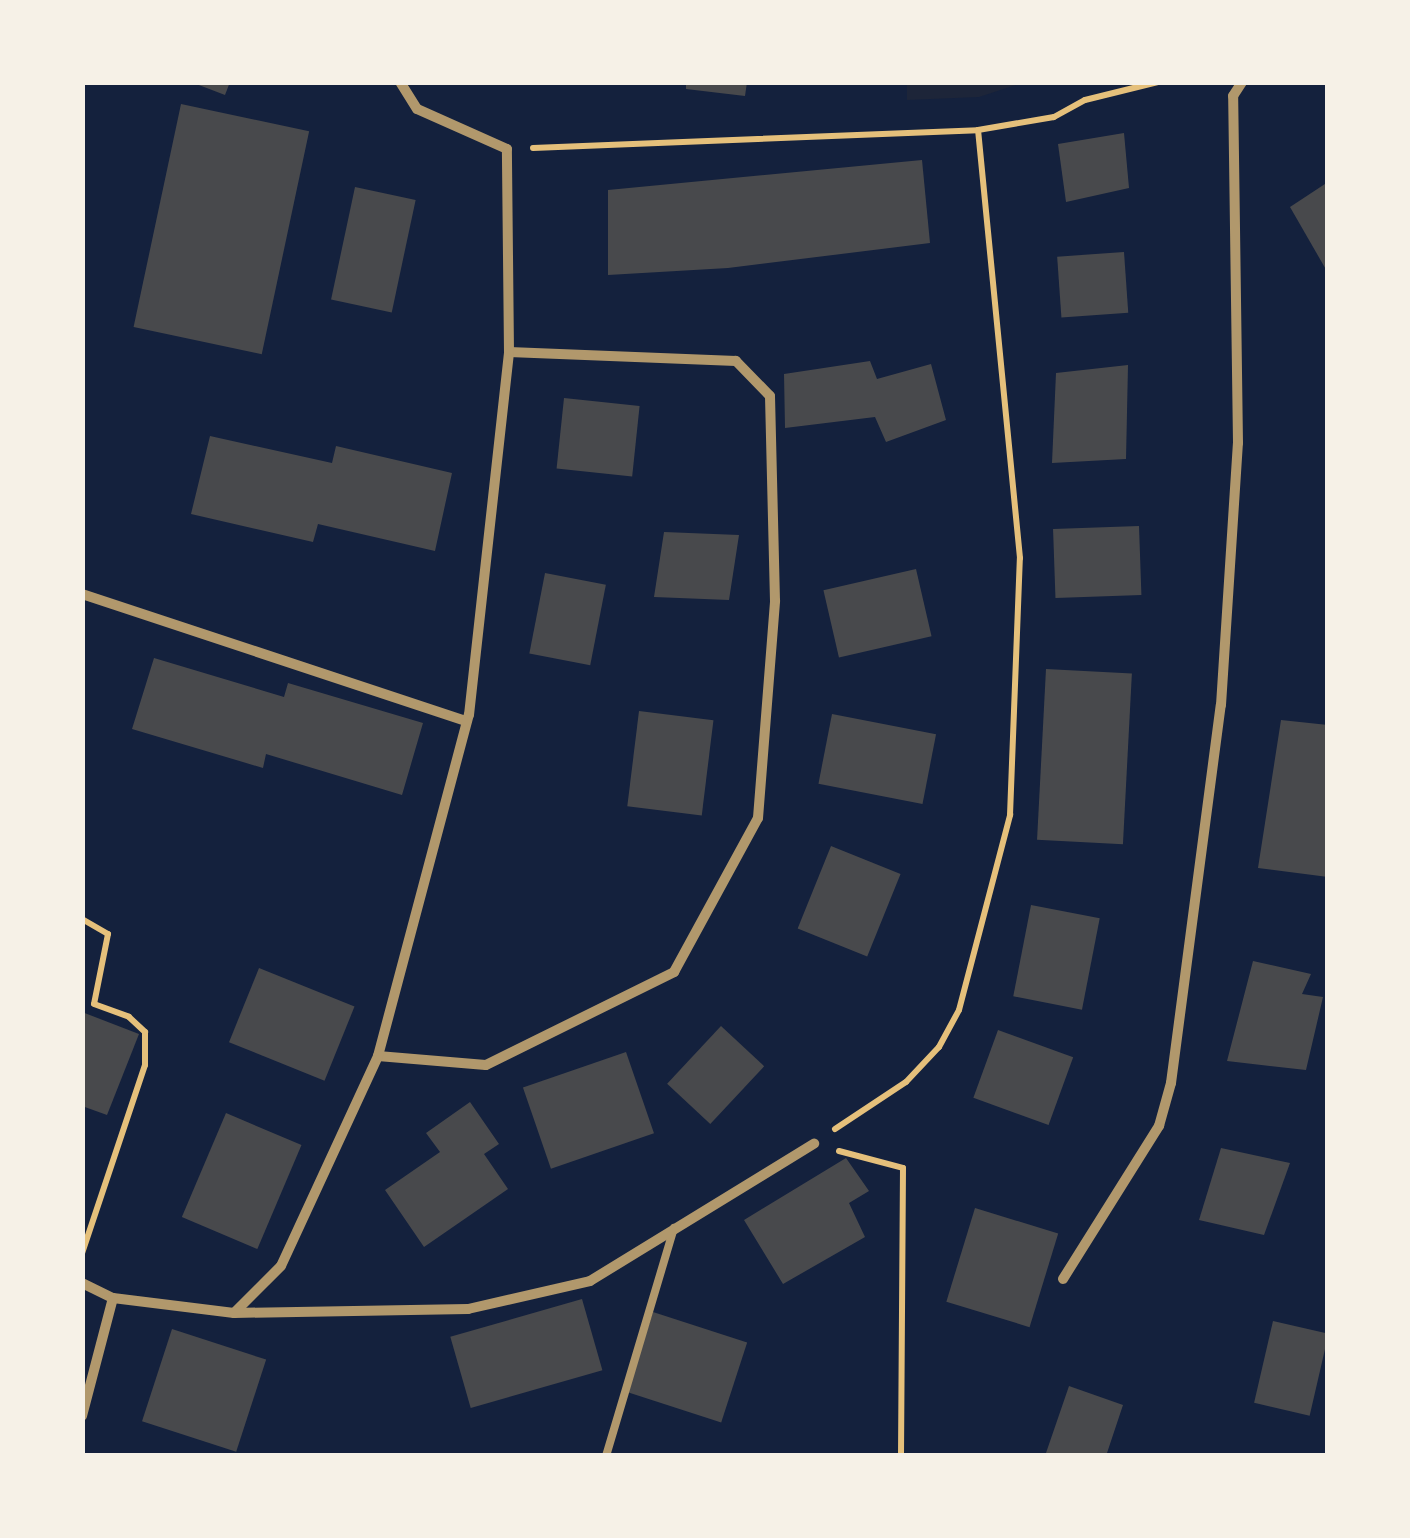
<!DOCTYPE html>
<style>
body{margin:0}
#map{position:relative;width:1410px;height:1538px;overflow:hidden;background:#14213d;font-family:"Titillium Web",sans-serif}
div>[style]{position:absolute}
.green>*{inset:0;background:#1d2539}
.building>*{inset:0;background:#48494c;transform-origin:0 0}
.path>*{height:6px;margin:-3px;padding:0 3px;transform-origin:3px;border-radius:3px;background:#e5c07b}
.service>*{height:8px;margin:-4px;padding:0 4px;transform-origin:4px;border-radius:4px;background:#b1986c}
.minor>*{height:10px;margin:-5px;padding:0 5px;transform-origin:5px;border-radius:5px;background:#b1986c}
span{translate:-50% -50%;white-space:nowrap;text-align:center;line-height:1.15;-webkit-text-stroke:10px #f6f1e7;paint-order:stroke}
.frame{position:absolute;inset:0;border:85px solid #f6f1e7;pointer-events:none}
</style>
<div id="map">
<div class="green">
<div style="clip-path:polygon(907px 83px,907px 82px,1022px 83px,979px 97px,907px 100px)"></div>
</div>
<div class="building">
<div style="clip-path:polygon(191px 82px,230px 82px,225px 95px)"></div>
<div style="clip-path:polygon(686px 82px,747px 82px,745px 96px,686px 89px)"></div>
<div style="left:181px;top:104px;width:131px;height:228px;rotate:12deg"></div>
<div style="clip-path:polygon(1124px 133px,1129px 188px,1066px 202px,1058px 144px)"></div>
<div style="clip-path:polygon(922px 160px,930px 243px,728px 268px,608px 275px,608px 190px)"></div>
<div style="clip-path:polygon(1328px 182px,1328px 273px,1290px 207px)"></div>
<div style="left:355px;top:187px;width:62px;height:115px;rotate:12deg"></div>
<div style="left:1124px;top:252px;width:61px;height:67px;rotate:86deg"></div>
<div style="clip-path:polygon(870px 361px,877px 379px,931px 364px,946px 420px,886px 442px,875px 417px,785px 428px,784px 374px)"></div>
<div style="clip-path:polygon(1128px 365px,1126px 459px,1052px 463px,1056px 373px)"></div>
<div style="left:564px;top:398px;width:76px;height:71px;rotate:6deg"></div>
<div style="clip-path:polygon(210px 436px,332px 463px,336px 446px,452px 473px,435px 551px,318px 524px,313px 542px,191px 514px)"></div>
<div style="left:1139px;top:526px;width:69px;height:86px;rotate:88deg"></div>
<div style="clip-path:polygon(664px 532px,739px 535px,729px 600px,654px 597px)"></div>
<div style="left:916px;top:569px;width:69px;height:95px;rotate:77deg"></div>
<div style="left:545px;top:573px;width:62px;height:82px;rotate:11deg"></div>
<div style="clip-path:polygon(154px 658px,284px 697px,288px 683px,423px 723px,402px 795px,266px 754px,263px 768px,132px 729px)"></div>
<div style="left:1046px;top:669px;width:86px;height:171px;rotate:3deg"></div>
<div style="left:639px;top:711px;width:75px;height:96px;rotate:7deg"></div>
<div style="left:832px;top:714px;width:106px;height:71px;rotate:11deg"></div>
<div style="clip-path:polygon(1281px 720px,1328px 725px,1328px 877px,1258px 868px)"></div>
<div style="left:831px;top:846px;width:75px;height:89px;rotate:22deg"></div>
<div style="left:1031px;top:905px;width:70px;height:93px;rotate:11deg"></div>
<div style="clip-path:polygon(1253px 961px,1311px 974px,1302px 994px,1323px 997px,1306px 1070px,1227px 1061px)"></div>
<div style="left:259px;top:968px;width:103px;height:80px;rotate:22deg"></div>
<div style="clip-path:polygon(82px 1012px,139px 1034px,107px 1115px,82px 1106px)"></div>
<div style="left:721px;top:1026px;width:59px;height:79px;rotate:43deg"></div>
<div style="left:998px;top:1030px;width:80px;height:72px;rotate:20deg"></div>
<div style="left:626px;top:1052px;width:86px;height:109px;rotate:71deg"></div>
<div style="clip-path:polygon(470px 1102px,499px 1144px,484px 1154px,508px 1189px,424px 1247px,385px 1190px,440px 1152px,426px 1133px)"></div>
<div style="left:226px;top:1113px;width:82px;height:113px;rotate:23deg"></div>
<div style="clip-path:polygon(1221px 1148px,1290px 1163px,1264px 1235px,1199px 1220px)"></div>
<div style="clip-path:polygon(846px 1158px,869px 1191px,849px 1203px,865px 1237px,783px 1284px,744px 1220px)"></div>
<div style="left:975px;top:1208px;width:87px;height:98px;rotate:17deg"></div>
<div style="left:582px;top:1299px;width:74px;height:137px;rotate:74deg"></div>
<div style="left:653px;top:1312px;width:99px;height:84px;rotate:18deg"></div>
<div style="left:1273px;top:1321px;width:57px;height:84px;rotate:13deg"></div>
<div style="left:172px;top:1329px;width:99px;height:97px;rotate:18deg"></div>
<div style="clip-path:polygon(1069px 1386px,1123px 1405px,1106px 1456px,1046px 1453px)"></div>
</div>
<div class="path">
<div style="left:533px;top:148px;width:445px;rotate:-2.3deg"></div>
<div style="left:978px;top:130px;width:77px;rotate:-9.7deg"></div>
<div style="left:1054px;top:117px;width:35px;rotate:-29deg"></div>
<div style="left:1085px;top:100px;width:75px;rotate:-13.9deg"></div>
<div style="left:82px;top:919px;width:30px;rotate:30deg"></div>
<div style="left:108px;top:934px;width:71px;rotate:101.3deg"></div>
<div style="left:94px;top:1004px;width:37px;rotate:20deg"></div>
<div style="left:129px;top:1017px;width:22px;rotate:43deg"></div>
<div style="left:145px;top:1032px;width:33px;rotate:90deg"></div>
<div style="left:145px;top:1065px;width:198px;rotate:108.5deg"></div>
<div style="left:835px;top:1129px;width:85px;rotate:-33.5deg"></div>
<div style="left:906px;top:1082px;width:48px;rotate:-46.7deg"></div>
<div style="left:939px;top:1047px;width:42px;rotate:-61.6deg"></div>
<div style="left:959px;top:1010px;width:202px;rotate:-75.3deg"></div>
<div style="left:1010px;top:815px;width:257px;rotate:-87.8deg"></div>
<div style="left:1020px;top:558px;width:430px;rotate:-95.6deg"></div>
<div style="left:839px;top:1151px;width:66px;rotate:14.9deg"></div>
<div style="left:903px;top:1168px;width:288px;rotate:90.4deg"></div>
</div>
<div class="service">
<div style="left:606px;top:1456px;width:238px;rotate:-73.4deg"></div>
</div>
<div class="minor">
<div style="left:82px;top:594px;width:405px;rotate:18.3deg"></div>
<div style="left:378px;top:1056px;width:108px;rotate:4.8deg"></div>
<div style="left:486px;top:1065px;width:210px;rotate:-26.3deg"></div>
<div style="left:674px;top:972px;width:175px;rotate:-61.4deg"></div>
<div style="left:758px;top:818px;width:218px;rotate:-85.5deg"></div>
<div style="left:775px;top:601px;width:205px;rotate:-91.4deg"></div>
<div style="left:770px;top:396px;width:49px;rotate:-134.2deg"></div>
<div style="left:736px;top:361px;width:227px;rotate:-177.7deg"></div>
<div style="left:1063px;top:1279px;width:181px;rotate:-57.9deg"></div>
<div style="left:1159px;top:1126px;width:45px;rotate:-74.4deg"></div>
<div style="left:1171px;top:1083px;width:381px;rotate:-82.5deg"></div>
<div style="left:1221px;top:705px;width:263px;rotate:-86.3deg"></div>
<div style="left:1238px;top:443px;width:347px;rotate:-90.8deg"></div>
<div style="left:1233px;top:96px;width:17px;rotate:-57deg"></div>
<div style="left:82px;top:1283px;width:34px;rotate:26deg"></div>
<div style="left:113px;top:1298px;width:122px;rotate:7.1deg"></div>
<div style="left:234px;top:1313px;width:66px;rotate:-45deg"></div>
<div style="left:281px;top:1266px;width:231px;rotate:-65.2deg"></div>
<div style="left:378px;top:1056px;width:353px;rotate:-75.1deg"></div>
<div style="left:469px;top:715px;width:365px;rotate:-83.7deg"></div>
<div style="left:509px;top:352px;width:203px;rotate:-90.6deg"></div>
<div style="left:507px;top:149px;width:98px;rotate:-156deg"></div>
<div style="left:417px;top:109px;width:32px;rotate:-122deg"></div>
<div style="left:234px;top:1313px;width:234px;rotate:-1deg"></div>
<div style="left:468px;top:1309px;width:125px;rotate:-12.9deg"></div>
<div style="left:590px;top:1281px;width:263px;rotate:-31.5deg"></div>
<div style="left:82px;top:1416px;width:122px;rotate:-75.3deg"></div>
</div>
<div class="frame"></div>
</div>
